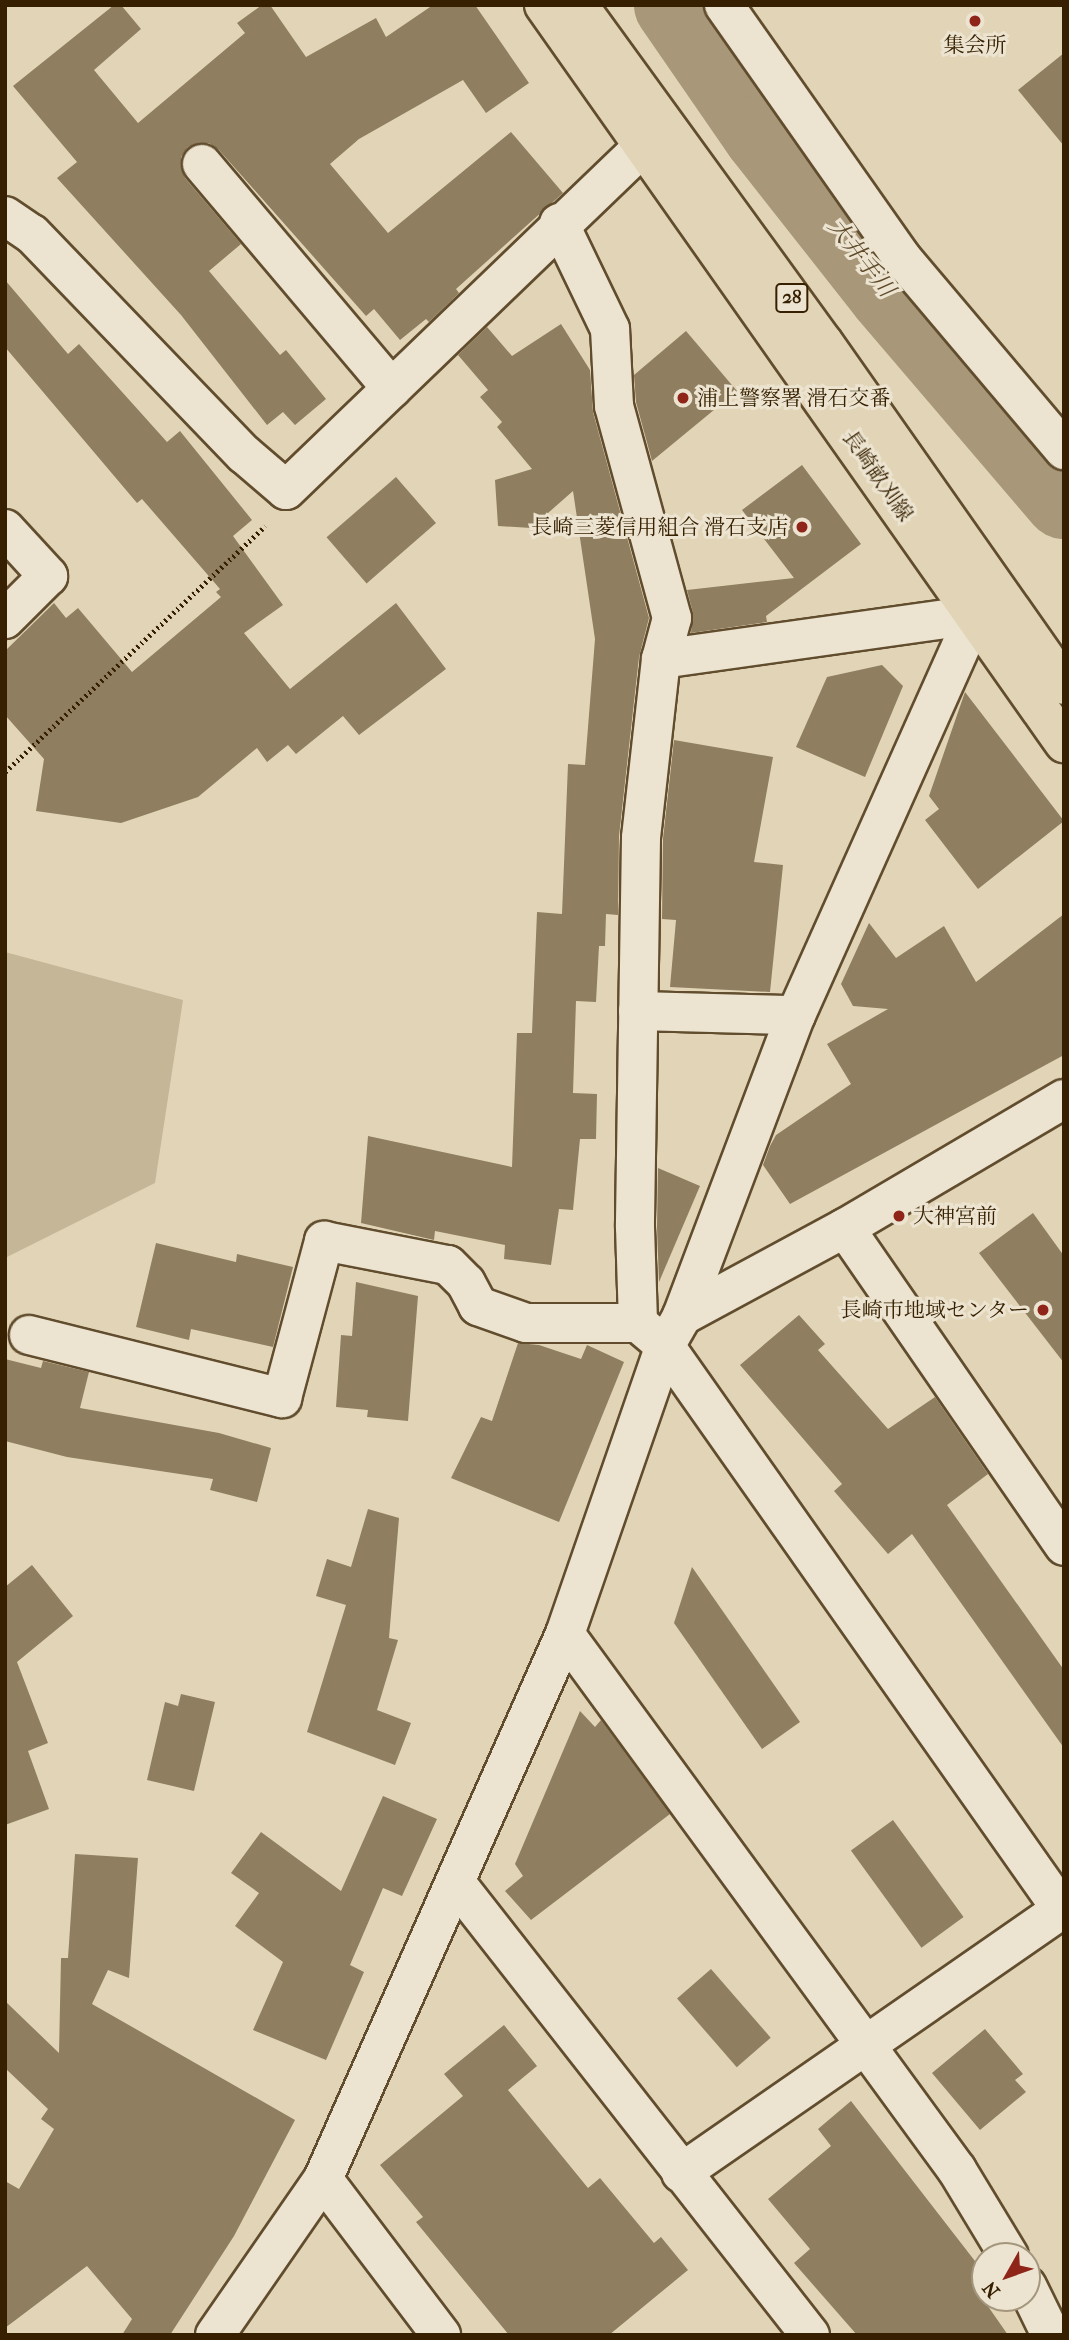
<!DOCTYPE html>
<meta charset="utf-8">
<style>
body{margin:0}
#map{position:relative;width:1069px;height:2340px;overflow:hidden;background:#e2d5b7;font-family:"IM FELL French Canon","Noto Serif JP",serif}
div>[style]{position:absolute}
.green>*{inset:0;background:#c5b698}
.river>*{height:80px;margin:-40px;padding:0 40px;transform-origin:40px;border-radius:40px;background:#a89779}
.building>*{inset:0;background:#8f7e60;transform-origin:0 0}
.path>*{height:4.5px;margin-top:-2.25px;transform-origin:0;background:repeating-linear-gradient(90deg,#362001 0 2px,transparent 0 5.5px)}
.roads{filter:drop-shadow(2px 0 #614d2e) drop-shadow(-2px 0 #614d2e) drop-shadow(0 2px #614d2e) drop-shadow(0 -2px #614d2e)}
.minor>*{height:38px;margin:-19px;padding:0 19px;transform-origin:19px;border-radius:19px;background:#ece4d0}
.tertiary>*{height:38px;margin:-19px;padding:0 19px;transform-origin:19px;border-radius:19px;background:#ece4d0}
.primary>*{height:38px;margin:-19px;padding:0 19px;transform-origin:19px;border-radius:19px;background:#e2d5b7}
.dots>*{width:19px;height:19px;translate:-50% -50%;box-sizing:border-box;border:4px solid #ece4d0;border-radius:50%}
span{translate:-50% -50%;white-space:nowrap;text-align:center;line-height:1.15;-webkit-text-stroke:6px #ece4d0;paint-order:stroke}
.shield-label span{padding:2px 5px;background:#ece4d0;border:2px solid;border-radius:5px;-webkit-text-stroke-width:0}
.shield-label{font-size:19px;color:#362001;font-weight:700}
.poi-label{font-size:21px;color:#362001}
.left{translate:0 -50%;text-align:left}
.right{translate:-100% -50%;text-align:right}
.street-label{font-size:21px;color:#362001}
.water-label{font-size:23px;color:#5e4a2b;font-style:italic}
.frame{position:absolute;inset:0;border:7px solid #362001;pointer-events:none}
.north{position:absolute;left:971px;top:2242px;width:70px;height:70px;box-sizing:border-box;background:#ece4d0;border:2px solid #a3967d;border-radius:50%;rotate:230deg;font-size:19px;font-weight:700;line-height:28px;text-align:center;color:#362001}
.north::after{content:'';display:block;margin:auto;width:24px;height:32px;background:#8f2418;clip-path:polygon(50% 0,100% 100%,50% 72%,0 100%)}
</style>
<div id="map">
<div class="green">
<div style="clip-path:polygon(5px 952px,183px 1000px,155px 1183px,5px 1258px)"></div>
</div>
<div class="river">
<div style="left:674px;top:5px;width:157px;rotate:55.4deg"></div>
<div style="left:763px;top:134px;width:202px;rotate:51.8deg"></div>
<div style="left:888px;top:293px;width:271px;rotate:49.5deg"></div>
</div>
<div class="building">
<div style="clip-path:polygon(114px 5px,121px 5px,141px 29px,94px 70px,138px 123px,245px 33px,237px 23px,262px 5px,270px 5px,306px 57px,376px 18px,386px 37px,433px 5px,475px 5px,529px 83px,486px 113px,463px 80px,359px 139px,330px 164px,388px 233px,511px 132px,563px 193px,456px 289px,459px 293px,429px 322px,426px 319px,400px 340px,374px 309px,366px 316px,219px 150px,209px 143px,188px 147px,181px 157px,185px 178px,241px 244px,209px 271px,280px 355px,286px 350px,326px 399px,295px 425px,283px 412px,267px 425px,181px 315px,57px 178px,77px 162px,13px 86px)"></div>
<div style="clip-path:polygon(1064px 53px,1064px 146px,1018px 90px)"></div>
<div style="clip-path:polygon(5px 280px,68px 354px,79px 344px,167px 442px,180px 431px,252px 520px,233px 536px,283px 605px,244px 633px,290px 689px,396px 603px,446px 669px,359px 735px,343px 716px,296px 754px,288px 745px,267px 762px,257px 748px,198px 797px,121px 823px,36px 811px,44px 759px,5px 715px,5px 651px,54px 603px,66px 618px,78px 608px,132px 672px,221px 597px,216px 592px,220px 589px,142px 499px,137px 503px,5px 347px)"></div>
<div style="clip-path:polygon(561px 324px,590px 370px,593px 412px,649px 618px,639px 657px,619px 836px,618px 915px,606px 914px,605px 946px,599px 946px,596px 1002px,576px 1001px,573px 1093px,597px 1094px,596px 1139px,580px 1139px,573px 1210px,559px 1209px,551px 1265px,504px 1259px,505px 1245px,435px 1231px,434px 1240px,361px 1223px,368px 1136px,512px 1167px,517px 1033px,532px 1033px,537px 912px,562px 914px,568px 764px,585px 765px,595px 639px,573px 491px,531px 528px,498px 526px,495px 480px,532px 469px,497px 427px,502px 422px,480px 397px,488px 390px,458px 355px,487px 327px,512px 356px)"></div>
<div style="clip-path:polygon(686px 331px,737px 391px,652px 461px,636px 402px,634px 375px)"></div>
<div style="clip-path:polygon(802px 465px,861px 544px,766px 616px,767px 622px,691px 633px,693px 613px,687px 590px,794px 578px,742px 510px)"></div>
<div style="left:396px;top:477px;width:61px;height:92px;rotate:49deg"></div>
<div style="clip-path:polygon(882px 665px,903px 686px,865px 777px,796px 747px,827px 677px)"></div>
<div style="clip-path:polygon(965px 692px,1064px 821px,978px 889px,925px 820px,939px 809px,929px 796px)"></div>
<div style="clip-path:polygon(674px 740px,773px 757px,754px 862px,783px 865px,770px 992px,670px 987px,676px 920px,662px 919px,663px 839px)"></div>
<div style="clip-path:polygon(1064px 914px,1064px 1055px,790px 1204px,763px 1165px,770px 1146px,776px 1135px,851px 1084px,827px 1044px,888px 1009px,853px 1006px,841px 984px,869px 923px,896px 958px,944px 926px,976px 982px)"></div>
<div style="clip-path:polygon(658px 1168px,700px 1186px,659px 1282px,657px 1227px)"></div>
<div style="clip-path:polygon(1033px 1213px,1064px 1256px,1064px 1363px,979px 1253px)"></div>
<div style="clip-path:polygon(156px 1243px,236px 1262px,237px 1254px,293px 1267px,273px 1347px,191px 1329px,189px 1340px,136px 1327px)"></div>
<div style="clip-path:polygon(356px 1282px,418px 1296px,408px 1421px,367px 1417px,368px 1410px,336px 1407px,341px 1335px,352px 1336px)"></div>
<div style="clip-path:polygon(799px 1315px,825px 1344px,818px 1350px,888px 1429px,935px 1397px,988px 1474px,947px 1505px,1064px 1670px,1064px 1748px,912px 1534px,888px 1554px,834px 1491px,842px 1484px,740px 1365px)"></div>
<div style="clip-path:polygon(518px 1343px,539px 1345px,581px 1359px,587px 1345px,624px 1362px,559px 1522px,451px 1478px,481px 1417px,492px 1421px)"></div>
<div style="clip-path:polygon(5px 1359px,41px 1368px,43px 1361px,89px 1372px,80px 1408px,219px 1433px,271px 1448px,257px 1502px,210px 1490px,213px 1479px,67px 1457px,5px 1441px)"></div>
<div style="clip-path:polygon(368px 1509px,399px 1518px,389px 1638px,398px 1640px,377px 1710px,411px 1723px,395px 1765px,307px 1732px,346px 1605px,316px 1596px,327px 1559px,351px 1567px)"></div>
<div style="clip-path:polygon(32px 1565px,73px 1616px,17px 1662px,48px 1743px,28px 1751px,49px 1809px,5px 1825px,5px 1587px)"></div>
<div style="clip-path:polygon(692px 1567px,800px 1722px,762px 1749px,674px 1623px)"></div>
<div style="clip-path:polygon(181px 1694px,215px 1702px,194px 1791px,147px 1780px,165px 1702px,178px 1706px)"></div>
<div style="clip-path:polygon(580px 1711px,595px 1727px,601px 1720px,670px 1814px,531px 1920px,505px 1891px,523px 1876px,515px 1864px)"></div>
<div style="clip-path:polygon(383px 1796px,437px 1819px,402px 1896px,383px 1888px,350px 1965px,364px 1972px,326px 2060px,253px 2030px,283px 1962px,235px 1926px,259px 1893px,231px 1873px,261px 1832px,341px 1891px)"></div>
<div style="left:893px;top:1820px;width:120px;height:52px;rotate:54deg"></div>
<div style="clip-path:polygon(75px 1854px,138px 1858px,129px 1978px,108px 1970px,92px 2004px,295px 2120px,234px 2236px,170px 2335px,122px 2335px,132px 2319px,87px 2266px,5px 2328px,5px 2181px,19px 2189px,54px 2129px,41px 2119px,48px 2109px,5px 2068px,5px 2001px,59px 2053px,61px 1958px,68px 1958px)"></div>
<div style="left:711px;top:1969px;width:91px;height:45px;rotate:49deg"></div>
<div style="clip-path:polygon(504px 2025px,537px 2066px,508px 2090px,588px 2188px,600px 2178px,654px 2243px,661px 2237px,688px 2270px,609px 2335px,509px 2335px,416px 2222px,423px 2217px,380px 2165px,463px 2096px,444px 2074px)"></div>
<div style="clip-path:polygon(985px 2029px,1023px 2074px,1015px 2080px,1026px 2092px,980px 2130px,932px 2073px)"></div>
<div style="clip-path:polygon(851px 2101px,985px 2274px,985px 2302px,1008px 2335px,857px 2335px,794px 2263px,810px 2249px,768px 2199px,831px 2146px,818px 2129px)"></div>
</div>
<div class="path">
<div style="left:5px;top:772px;width:358px;rotate:-43.4deg"></div>
</div>
<div class="roads">
<div class="minor">
<div style="left:724px;top:5px;width:308px;rotate:54.9deg"></div>
<div style="left:901px;top:257px;width:253px;rotate:49.8deg"></div>
<div style="left:202px;top:164px;width:294px;rotate:49.8deg"></div>
<div style="left:5px;top:216px;width:32px;rotate:34deg"></div>
<div style="left:32px;top:234px;width:306px;rotate:46.1deg"></div>
<div style="left:244px;top:454px;width:55px;rotate:40.6deg"></div>
<div style="left:286px;top:490px;width:496px;rotate:-43.9deg"></div>
<div style="left:559px;top:223px;width:118px;rotate:64.3deg"></div>
<div style="left:610px;top:329px;width:77px;rotate:87deg"></div>
<div style="left:614px;top:406px;width:220px;rotate:74.7deg"></div>
<div style="left:672px;top:618px;width:42px;rotate:105deg"></div>
<div style="left:661px;top:659px;width:180px;rotate:96.4deg"></div>
<div style="left:641px;top:838px;width:389px;rotate:90.9deg"></div>
<div style="left:635px;top:1227px;width:96px;rotate:88.2deg"></div>
<div style="left:638px;top:1323px;width:35px;rotate:40deg"></div>
<div style="left:665px;top:1346px;width:693px;rotate:54.87deg"></div>
<div style="left:5px;top:529px;width:64px;rotate:47.5deg"></div>
<div style="left:48px;top:576px;width:61px;rotate:135deg"></div>
<div style="left:661px;top:659px;width:317px;rotate:-8deg"></div>
<div style="left:638px;top:1011px;width:158px;rotate:1.5deg"></div>
<div style="left:845px;top:1228px;width:386px;rotate:55.4deg"></div>
<div style="left:682px;top:1316px;width:322px;rotate:-69.3deg"></div>
<div style="left:796px;top:1015px;width:438px;rotate:-65.9deg"></div>
<div style="left:29px;top:1335px;width:261px;rotate:14deg"></div>
<div style="left:282px;top:1398px;width:163px;rotate:-75deg"></div>
<div style="left:324px;top:1241px;width:126px;rotate:11deg"></div>
<div style="left:448px;top:1265px;width:25px;rotate:45deg"></div>
<div style="left:466px;top:1283px;width:26px;rotate:62deg"></div>
<div style="left:478px;top:1306px;width:51px;rotate:19.5deg"></div>
<div style="left:526px;top:1323px;width:112px"></div>
<div style="left:565px;top:1634px;width:664px;rotate:53.82deg"></div>
<div style="left:957px;top:2170px;width:100px;rotate:58.8deg"></div>
<div style="left:456px;top:1883px;width:574px;rotate:51.93deg"></div>
<div style="left:681px;top:2173px;width:466px;rotate:-34.7deg"></div>
<div style="left:323px;top:2179px;width:196px;rotate:52.9deg"></div>
<div style="left:1027px;top:2286px;width:55px;rotate:63.9deg"></div>
</div>
<div class="tertiary">
<div style="left:215px;top:2335px;width:190px;rotate:-55.3deg"></div>
<div style="left:323px;top:2179px;width:596px;rotate:-66.06deg"></div>
<div style="left:565px;top:1634px;width:305px;rotate:-70.9deg"></div>
<div style="left:665px;top:1346px;width:34px;rotate:-60deg"></div>
<div style="left:682px;top:1316px;width:185px;rotate:-28.4deg"></div>
<div style="left:845px;top:1228px;width:254px;rotate:-30.5deg"></div>
</div>
<div class="primary">
<div style="left:544px;top:5px;width:903px;rotate:54.83deg"></div>
<div style="left:578px;top:5px;width:417px;rotate:54deg"></div>
<div style="left:823px;top:342px;width:419px;rotate:54.9deg"></div>
</div>
</div>
<div class="dots">
<div style="left:975px;top:21px;background:#8f2418"></div>
<div style="left:683px;top:398px;background:#8f2418"></div>
<div style="left:802px;top:527px;background:#8f2418"></div>
<div style="left:899px;top:1216px;background:#8f2418"></div>
<div style="left:1043px;top:1310px;background:#8f2418"></div>
</div>
<div class="shield-label">
<span style="left:792px;top:298px">28</span>
</div>
<div class="poi-label">
<span style="left:975px;top:45px">集会所</span>
<span class="left" style="left:697px;top:398px">浦上警察署 滑石交番</span>
<span class="right" style="left:788px;top:527px">長崎三菱信用組合 滑石支店</span>
<span class="left" style="left:913px;top:1216px">大神宮前</span>
<span class="right" style="left:1029px;top:1310px">長崎市地域センター</span>
</div>
<div class="street-label">
<span style="left:878px;top:476px;rotate:55deg">長崎畝刈線</span>
</div>
<div class="water-label">
<span style="left:861px;top:258px;rotate:52deg">大井手川</span>
</div>
<div class="frame"></div>
<div class="north">N</div>
</div>
